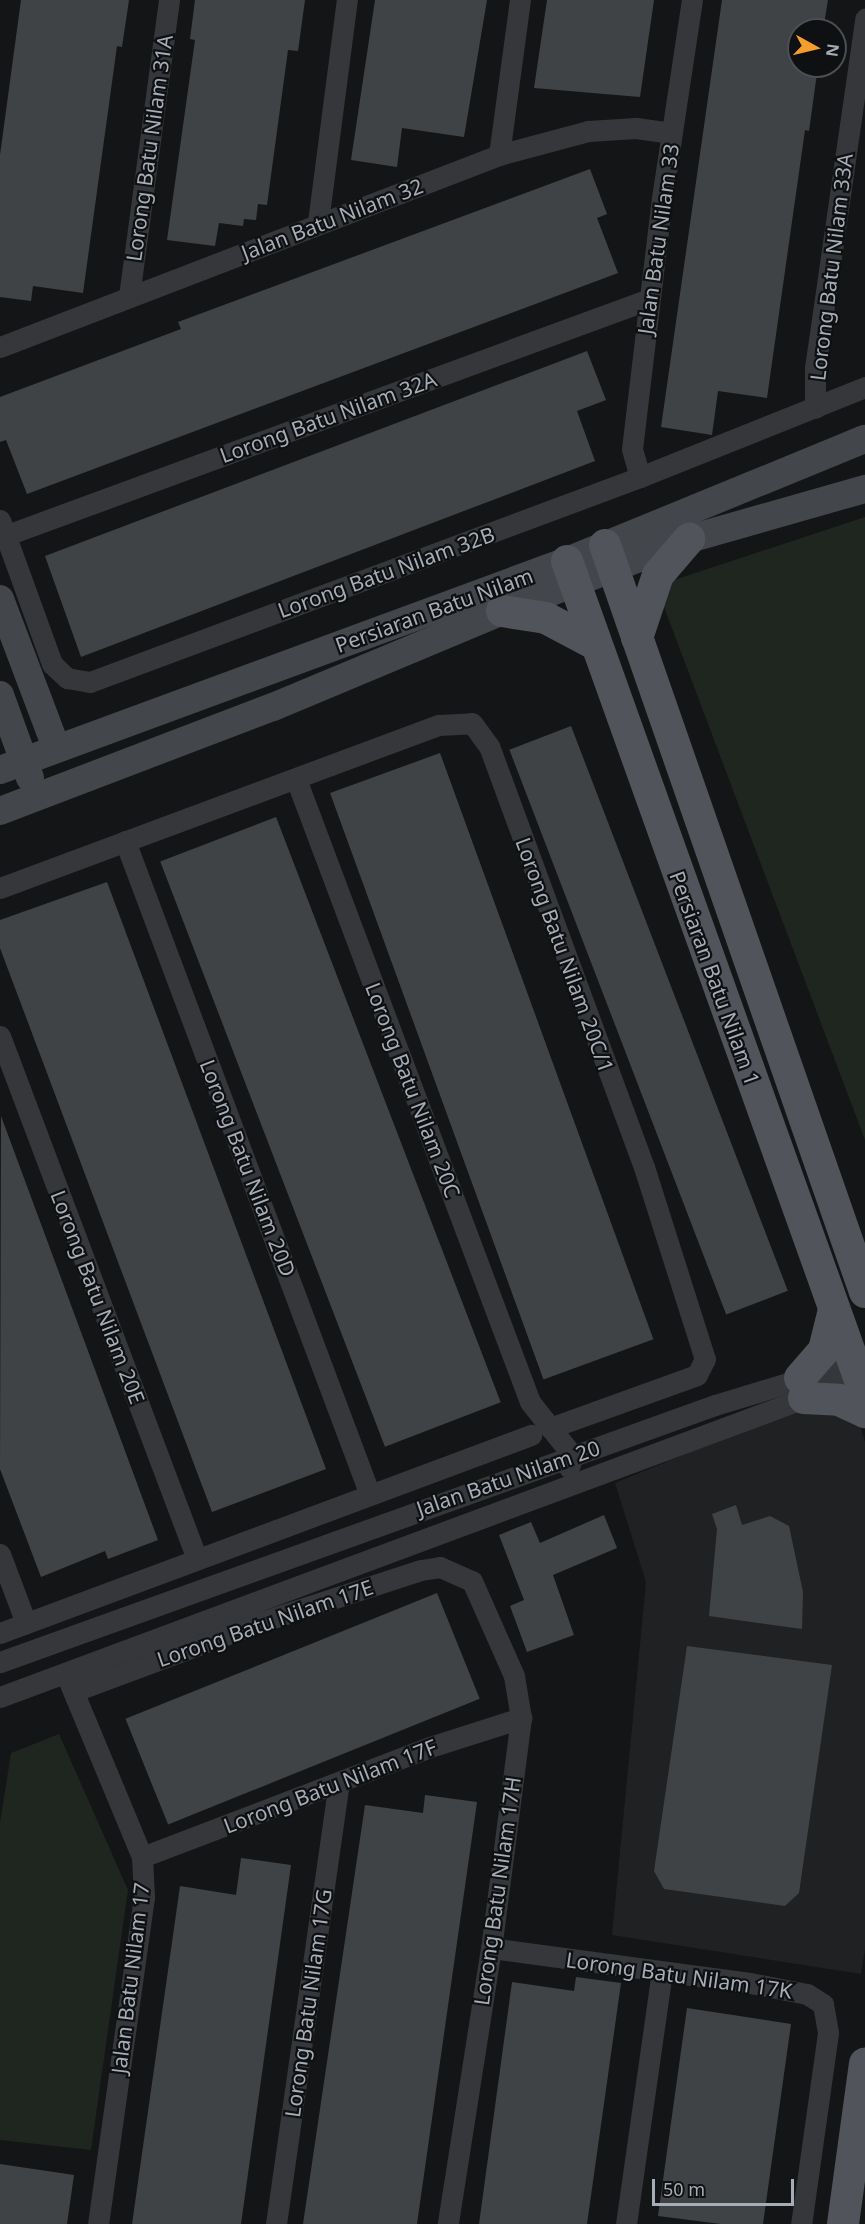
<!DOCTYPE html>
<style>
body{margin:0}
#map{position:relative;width:865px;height:2224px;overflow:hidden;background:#141516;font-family:"Noto Sans",sans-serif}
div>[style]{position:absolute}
.built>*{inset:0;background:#202123}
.green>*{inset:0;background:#1e261f}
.building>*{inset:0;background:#404346;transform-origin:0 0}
.street>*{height:21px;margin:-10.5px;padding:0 10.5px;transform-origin:10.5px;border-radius:10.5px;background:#35373b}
.secondary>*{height:28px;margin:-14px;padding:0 14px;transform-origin:14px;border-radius:14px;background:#43464b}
.primary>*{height:32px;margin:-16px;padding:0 16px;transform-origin:16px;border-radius:16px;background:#51545a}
span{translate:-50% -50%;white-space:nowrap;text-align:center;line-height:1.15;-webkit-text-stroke:4.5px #0f1011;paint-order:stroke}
.street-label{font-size:21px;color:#a6adb7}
.north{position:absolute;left:787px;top:18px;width:60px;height:60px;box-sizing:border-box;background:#0f1011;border:2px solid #4b4f53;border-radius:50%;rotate:98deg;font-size:16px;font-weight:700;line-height:24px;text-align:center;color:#a6adb7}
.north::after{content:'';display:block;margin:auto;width:21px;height:27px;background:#f69e2c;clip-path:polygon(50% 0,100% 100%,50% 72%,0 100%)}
.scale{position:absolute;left:652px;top:2179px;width:142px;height:27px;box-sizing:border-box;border:3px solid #a6adb7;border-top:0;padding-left:8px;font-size:18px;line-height:21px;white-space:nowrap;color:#a6adb7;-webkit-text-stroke:4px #0f1011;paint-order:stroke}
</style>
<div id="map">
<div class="built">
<div style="clip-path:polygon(804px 1405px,857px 1416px,865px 1442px,865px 1950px,861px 1974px,612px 1935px,646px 1582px,615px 1483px)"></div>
</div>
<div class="green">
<div style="clip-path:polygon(865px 517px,865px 1140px,656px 586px)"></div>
<div style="clip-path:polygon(59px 1734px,128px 1890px,91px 2150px,0 2140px,0 1823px,11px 1753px)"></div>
</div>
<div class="building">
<div style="clip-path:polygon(21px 0,129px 0,122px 47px,117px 46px,83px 293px,33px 286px,31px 301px,0 297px,0 155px)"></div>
<div style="clip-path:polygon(195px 0,305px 0,298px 51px,288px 50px,267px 205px,258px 204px,256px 220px,244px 219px,243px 226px,219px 223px,215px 246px,167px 240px,195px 40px,190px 39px)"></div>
<div style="clip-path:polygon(375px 0,487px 0,464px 137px,402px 128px,397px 167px,351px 160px)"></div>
<div style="clip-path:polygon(547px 0,654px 0,640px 97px,534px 88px)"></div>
<div style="clip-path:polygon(722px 0,828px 0,823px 30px,799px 30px,799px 66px,818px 66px,809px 131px,805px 130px,767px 398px,718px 391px,712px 435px,661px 427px)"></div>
<div style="clip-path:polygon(590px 169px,607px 214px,597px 218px,618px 273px,27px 494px,6px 440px,0 442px,0 397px,181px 329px,178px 322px)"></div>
<div style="clip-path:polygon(587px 351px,606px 400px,577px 411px,595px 461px,81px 657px,45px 556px)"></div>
<div style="left:571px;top:726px;width:605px;height:66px;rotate:69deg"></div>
<div style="left:440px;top:753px;width:624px;height:117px;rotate:70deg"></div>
<div style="left:276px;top:817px;width:627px;height:124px;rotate:69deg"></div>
<div style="clip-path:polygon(107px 882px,326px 1469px,212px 1512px,0 948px,0 920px)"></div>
<div style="clip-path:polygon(1px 1116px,158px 1540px,108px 1559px,105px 1551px,41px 1577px,0 1469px)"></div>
<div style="clip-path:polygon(736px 1505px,742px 1525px,770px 1516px,789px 1526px,803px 1592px,802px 1629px,709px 1616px,717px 1529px,712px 1514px)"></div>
<div style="clip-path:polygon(604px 1515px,617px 1548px,553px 1575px,574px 1635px,527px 1652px,510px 1606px,524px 1600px,499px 1535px,531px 1522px,540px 1543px)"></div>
<div style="left:437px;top:1593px;width:114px;height:336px;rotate:68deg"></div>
<div style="clip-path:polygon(687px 1646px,832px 1665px,799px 1893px,785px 1906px,664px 1889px,654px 1871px)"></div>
<div style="clip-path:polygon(425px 1795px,477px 1802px,417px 2224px,303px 2224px,365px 1805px,423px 1813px)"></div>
<div style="clip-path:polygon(241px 1858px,291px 1865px,241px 2224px,132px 2224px,180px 1886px,236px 1895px)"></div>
<div style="clip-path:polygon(576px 1977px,621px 1983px,587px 2224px,479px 2224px,512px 1982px,574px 1991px)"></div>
<div style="clip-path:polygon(687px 2008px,791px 2024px,763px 2224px,721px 2224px,658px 2216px)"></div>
<div style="clip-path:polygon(0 2164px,74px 2175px,67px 2224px,0 2224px)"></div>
</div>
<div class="street">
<div style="left:499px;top:155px;width:156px;rotate:-82.3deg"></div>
<div style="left:318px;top:222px;width:224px;rotate:-82.6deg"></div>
<div style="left:129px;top:296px;width:299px;rotate:-82.3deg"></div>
<div style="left:0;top:347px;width:535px;rotate:-21.05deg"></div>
<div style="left:499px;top:155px;width:92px;rotate:-15.1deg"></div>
<div style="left:588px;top:131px;width:48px;rotate:-3.6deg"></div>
<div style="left:636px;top:128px;width:36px;rotate:8deg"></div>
<div style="left:815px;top:408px;width:40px;rotate:-90deg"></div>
<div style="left:815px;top:368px;width:353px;rotate:-81.8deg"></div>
<div style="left:640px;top:477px;width:29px;rotate:-106deg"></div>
<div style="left:632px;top:449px;width:253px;rotate:-83.2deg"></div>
<div style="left:662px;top:198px;width:200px;rotate:-81.4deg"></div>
<div style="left:0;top:520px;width:153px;rotate:70.1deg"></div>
<div style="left:52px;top:664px;width:21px;rotate:43deg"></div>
<div style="left:67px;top:678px;width:23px;rotate:10deg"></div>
<div style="left:90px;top:682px;width:587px;rotate:-20.44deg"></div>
<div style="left:640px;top:477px;width:242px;rotate:-21.8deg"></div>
<div style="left:7px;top:535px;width:684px;rotate:-20.18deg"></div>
<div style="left:296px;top:779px;width:665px;rotate:69.41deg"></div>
<div style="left:530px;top:1402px;width:69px;rotate:51.5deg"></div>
<div style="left:573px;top:1456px;width:12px;rotate:110deg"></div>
<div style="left:125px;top:841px;width:698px;rotate:69.46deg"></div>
<div style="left:0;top:888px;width:468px;rotate:-20.4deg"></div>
<div style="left:439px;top:725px;width:33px;rotate:-3deg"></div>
<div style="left:472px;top:723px;width:29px;rotate:54deg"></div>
<div style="left:489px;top:746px;width:449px;rotate:69.8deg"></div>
<div style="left:644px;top:1167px;width:201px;rotate:72.4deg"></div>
<div style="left:705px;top:1359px;width:18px;rotate:117deg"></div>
<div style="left:697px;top:1375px;width:156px;rotate:160.2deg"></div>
<div style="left:0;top:1036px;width:559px;rotate:69.36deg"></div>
<div style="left:0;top:1554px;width:74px;rotate:69.4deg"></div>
<div style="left:0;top:1633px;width:567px;rotate:-20.45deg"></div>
<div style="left:0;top:1662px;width:760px;rotate:-19.77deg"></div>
<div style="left:715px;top:1405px;width:144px;rotate:-16.9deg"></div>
<div style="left:68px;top:1679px;width:193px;rotate:67.4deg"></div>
<div style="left:142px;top:1857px;width:40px;rotate:87.1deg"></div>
<div style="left:144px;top:1897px;width:330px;rotate:98deg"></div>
<div style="left:75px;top:1691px;width:198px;rotate:-20.4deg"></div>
<div style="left:261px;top:1622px;width:168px;rotate:-18deg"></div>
<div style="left:421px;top:1570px;width:19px;rotate:-9deg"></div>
<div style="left:440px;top:1567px;width:35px;rotate:24deg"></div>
<div style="left:472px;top:1581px;width:104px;rotate:66.1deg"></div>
<div style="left:514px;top:1676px;width:43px;rotate:80.5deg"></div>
<div style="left:521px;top:1718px;width:232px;rotate:97.4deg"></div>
<div style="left:491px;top:1948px;width:279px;rotate:98.9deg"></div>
<div style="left:0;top:1697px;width:915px;rotate:-20.39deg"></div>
<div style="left:142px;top:1857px;width:308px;rotate:-20.9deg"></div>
<div style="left:430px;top:1747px;width:96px;rotate:-17.7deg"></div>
<div style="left:491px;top:1948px;width:261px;rotate:7.7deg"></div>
<div style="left:750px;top:1983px;width:58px;rotate:10.9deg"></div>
<div style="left:807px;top:1994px;width:19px;rotate:32deg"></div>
<div style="left:823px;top:2004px;width:29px;rotate:80deg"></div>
<div style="left:828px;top:2033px;width:193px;rotate:98deg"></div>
<div style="left:276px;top:2224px;width:446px;rotate:-81.9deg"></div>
<div style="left:626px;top:2224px;width:255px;rotate:-81.9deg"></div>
</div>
<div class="secondary">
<div style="left:0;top:599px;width:158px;rotate:69.3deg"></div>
<div style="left:0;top:695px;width:88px;rotate:70.1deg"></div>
<div style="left:0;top:770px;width:604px;rotate:-20.23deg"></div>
<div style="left:567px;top:561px;width:322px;rotate:-22.3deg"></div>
<div style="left:0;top:811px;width:292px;rotate:-20.9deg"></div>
<div style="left:273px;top:707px;width:248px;rotate:-22.7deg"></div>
<div style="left:502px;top:611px;width:200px;rotate:-21.1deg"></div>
<div style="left:689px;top:539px;width:183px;rotate:-15.9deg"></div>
</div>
<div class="primary">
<div style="left:605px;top:545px;width:791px;rotate:70.81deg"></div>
<div style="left:567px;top:561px;width:885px;rotate:70.32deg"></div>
<div style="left:502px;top:611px;width:45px;rotate:9deg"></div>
<div style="left:546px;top:618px;width:55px;rotate:28deg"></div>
<div style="left:637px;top:638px;width:66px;rotate:-71.6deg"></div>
<div style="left:658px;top:575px;width:48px;rotate:-49.3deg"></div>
<div style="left:800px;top:1378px;width:37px;rotate:-49deg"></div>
<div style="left:824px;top:1350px;width:41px;rotate:-76deg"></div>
<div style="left:804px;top:1398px;width:35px;rotate:3deg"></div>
<div style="left:839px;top:1400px;width:29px;rotate:25deg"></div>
<div style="left:843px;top:2224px;width:162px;rotate:-82.2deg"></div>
</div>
<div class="street-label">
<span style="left:149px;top:148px;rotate:-82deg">Lorong Batu Nilam 31A</span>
<span style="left:332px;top:219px;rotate:-21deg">Jalan Batu Nilam 32</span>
<span style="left:658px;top:239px;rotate:-82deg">Jalan Batu Nilam 33</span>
<span style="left:831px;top:267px;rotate:-83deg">Lorong Batu Nilam 33A</span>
<span style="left:328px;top:417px;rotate:-20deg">Lorong Batu Nilam 32A</span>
<span style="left:386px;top:572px;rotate:-20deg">Lorong Batu Nilam 32B</span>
<span style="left:434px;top:610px;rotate:-20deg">Persiaran Batu Nilam</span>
<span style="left:565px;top:955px;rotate:70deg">Lorong Batu Nilam 20C/1</span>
<span style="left:715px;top:978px;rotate:70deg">Persiaran Batu Nilam 1</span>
<span style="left:413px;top:1090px;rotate:69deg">Lorong Batu Nilam 20C</span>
<span style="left:248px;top:1168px;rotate:69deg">Lorong Batu Nilam 20D</span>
<span style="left:98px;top:1297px;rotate:69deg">Lorong Batu Nilam 20E</span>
<span style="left:508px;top:1478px;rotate:-19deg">Jalan Batu Nilam 20</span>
<span style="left:265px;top:1623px;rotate:-19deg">Lorong Batu Nilam 17E</span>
<span style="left:330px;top:1786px;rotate:-21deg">Lorong Batu Nilam 17F</span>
<span style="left:497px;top:1891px;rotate:-82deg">Lorong Batu Nilam 17H</span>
<span style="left:679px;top:1975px;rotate:8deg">Lorong Batu Nilam 17K</span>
<span style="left:130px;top:1978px;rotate:-83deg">Jalan Batu Nilam 17</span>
<span style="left:308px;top:2003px;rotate:-82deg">Lorong Batu Nilam 17G</span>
</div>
<div class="north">N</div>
<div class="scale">50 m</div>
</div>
